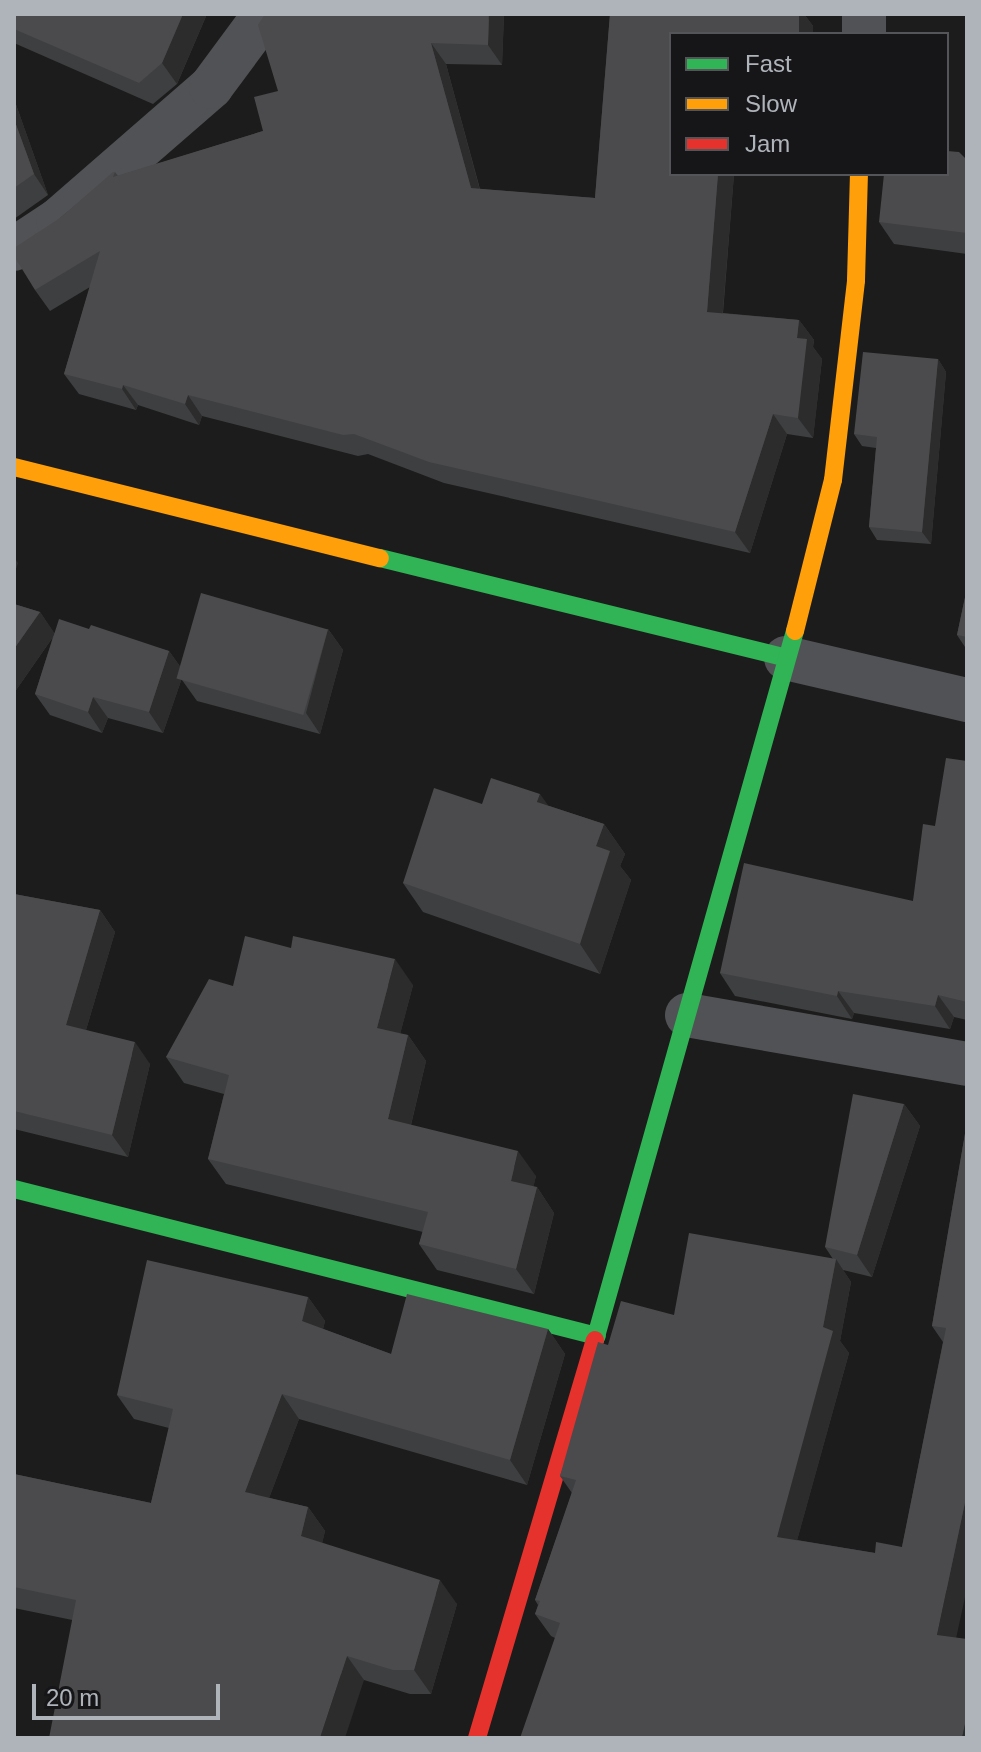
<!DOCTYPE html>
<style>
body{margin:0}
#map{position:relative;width:981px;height:1752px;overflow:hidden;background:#1c1c1c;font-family:Helvetica,sans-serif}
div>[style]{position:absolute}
.street>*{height:44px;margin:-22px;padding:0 22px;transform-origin:22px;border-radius:22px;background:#515255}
.fast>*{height:18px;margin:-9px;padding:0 9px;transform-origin:9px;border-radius:9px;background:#30b455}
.slow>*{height:18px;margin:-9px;padding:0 9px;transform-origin:9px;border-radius:9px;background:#ff9f0a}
.jam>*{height:18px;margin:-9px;padding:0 9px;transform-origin:9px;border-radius:9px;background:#e5322d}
.wall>*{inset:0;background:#3e3f40}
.shaded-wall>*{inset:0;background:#2c2c2c}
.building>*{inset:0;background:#4b4b4d;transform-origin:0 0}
span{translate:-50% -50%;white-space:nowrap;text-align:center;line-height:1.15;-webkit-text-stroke:8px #161618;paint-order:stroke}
.frame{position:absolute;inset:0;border:16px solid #afb4bb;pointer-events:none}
.legend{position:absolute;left:669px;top:32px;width:280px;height:144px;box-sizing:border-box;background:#161618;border:2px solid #535559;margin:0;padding:10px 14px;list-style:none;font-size:24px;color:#afb4bb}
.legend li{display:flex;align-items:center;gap:16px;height:40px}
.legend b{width:40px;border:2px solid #535559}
.scale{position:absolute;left:32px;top:1684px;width:188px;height:36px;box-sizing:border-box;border:4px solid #afb4bb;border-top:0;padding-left:10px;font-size:24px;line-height:28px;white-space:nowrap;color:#afb4bb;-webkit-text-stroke:6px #161618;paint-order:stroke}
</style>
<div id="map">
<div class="street">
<div style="left:864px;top:34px;width:20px;rotate:-90deg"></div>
<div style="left:14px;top:249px;width:53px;rotate:-33.4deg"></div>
<div style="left:58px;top:220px;width:203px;rotate:-41deg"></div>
<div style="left:211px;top:87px;width:91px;rotate:-53.5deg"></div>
<div style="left:786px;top:658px;width:186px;rotate:13.1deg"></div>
<div style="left:687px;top:1015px;width:284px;rotate:9.9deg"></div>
</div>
<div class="fast">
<div style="left:380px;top:558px;width:418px;rotate:13.8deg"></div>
<div style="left:14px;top:1189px;width:601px;rotate:14.15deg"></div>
<div style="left:595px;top:1340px;width:737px;rotate:-74.25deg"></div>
</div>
<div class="slow">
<div style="left:14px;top:467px;width:377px;rotate:14deg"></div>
<div style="left:795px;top:631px;width:156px;rotate:-75.9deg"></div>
<div style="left:833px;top:480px;width:201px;rotate:-83.4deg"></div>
<div style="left:856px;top:280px;width:106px;rotate:-88.4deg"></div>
</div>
<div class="jam">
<div style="left:477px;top:1738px;width:415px;rotate:-73.5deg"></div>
</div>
<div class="wall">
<div style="clip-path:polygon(14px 14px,207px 14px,177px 84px,153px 104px,14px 43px)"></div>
<div style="clip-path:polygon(504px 14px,502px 65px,446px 64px,480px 189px,595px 198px,610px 14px,804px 14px,813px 26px,813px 34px,671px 34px,734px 174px,723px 313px,799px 320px,814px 340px,813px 347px,822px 359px,813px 438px,787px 434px,750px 553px,444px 483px,368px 454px,358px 456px,202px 416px,199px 425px,138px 405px,136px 410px,79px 394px,64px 374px,90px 287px,50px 311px,35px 290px,60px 218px,115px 172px,118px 176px,263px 131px,278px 91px)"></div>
<div style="clip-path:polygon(14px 99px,48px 195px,14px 219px)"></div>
<div style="clip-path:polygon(967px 160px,967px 254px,894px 244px,879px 222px)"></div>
<div style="clip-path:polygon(938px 359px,946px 372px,931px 544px,877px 540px,869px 527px,876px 448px,862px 446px,854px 434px)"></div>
<div style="clip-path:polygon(967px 588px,967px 650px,957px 635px)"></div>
<div style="clip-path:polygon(14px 604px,40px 612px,54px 633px,89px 629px,169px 651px,184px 672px,163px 733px,108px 718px,102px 733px,50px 715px,35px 694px,53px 637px,14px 693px)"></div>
<div style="clip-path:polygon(328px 629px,343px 650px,320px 734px,197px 701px,182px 680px)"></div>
<div style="clip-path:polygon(967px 761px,967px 1020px,954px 1017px,950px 1029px,854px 1013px,852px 1019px,735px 996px,720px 973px,913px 901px,935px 826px)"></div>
<div style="clip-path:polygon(482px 804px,549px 806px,604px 824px,625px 854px,620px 866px,631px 880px,600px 974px,423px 912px,403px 883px)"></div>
<div style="clip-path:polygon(14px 894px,100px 910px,115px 932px,86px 1030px,150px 1064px,128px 1157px,14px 1129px)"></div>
<div style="clip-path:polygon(413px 985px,400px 1034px,408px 1035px,426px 1061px,411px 1125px,536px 1176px,533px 1187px,537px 1187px,554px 1213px,534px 1294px,437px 1270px,419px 1244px,423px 1232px,226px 1184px,208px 1159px,224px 1094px,184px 1083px,166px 1057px,233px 986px)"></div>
<div style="clip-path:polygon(904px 1104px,920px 1126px,872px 1277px,843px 1270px,851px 1282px,840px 1341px,849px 1353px,797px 1540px,875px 1553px,902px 1547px,943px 1342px,932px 1326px,967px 1122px,967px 1588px,555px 1638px,551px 1636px,535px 1614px,538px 1605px,535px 1600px,572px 1493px,560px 1476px,608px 1345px,674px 1315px,833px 1259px,825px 1247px)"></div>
<div style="clip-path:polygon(308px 1297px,325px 1321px,323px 1329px,391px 1354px,548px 1329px,565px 1354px,527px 1485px,299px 1419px,269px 1498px,308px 1507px,325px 1531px,322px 1543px,457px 1604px,431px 1694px,410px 1694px,364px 1680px,14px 1608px,14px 1474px,151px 1503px,169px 1428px,134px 1419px,117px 1395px)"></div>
</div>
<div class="shaded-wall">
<div style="clip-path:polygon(183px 14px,207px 14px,177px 84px,162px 63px)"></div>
<div style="clip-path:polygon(489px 14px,504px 14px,502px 65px,488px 45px)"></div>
<div style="clip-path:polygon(799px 14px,804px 14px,813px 26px,813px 34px,799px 34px)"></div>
<div style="clip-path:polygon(431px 43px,446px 64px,485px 209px,471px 188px)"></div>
<div style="clip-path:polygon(14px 99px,48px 195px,34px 174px,14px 119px)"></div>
<div style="clip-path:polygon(718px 174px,734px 174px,721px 333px,707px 312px)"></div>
<div style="clip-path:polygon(799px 320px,814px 340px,813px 347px,822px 359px,813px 438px,798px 418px,797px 338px)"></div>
<div style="clip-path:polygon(938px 359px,946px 372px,931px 544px,922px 532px)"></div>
<div style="clip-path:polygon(123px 385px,138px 405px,136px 410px,122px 389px)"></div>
<div style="clip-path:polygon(188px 395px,202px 416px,199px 425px,185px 404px)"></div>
<div style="clip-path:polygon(773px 414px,787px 434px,750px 553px,735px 532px)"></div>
<div style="clip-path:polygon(14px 557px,18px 563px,14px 575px)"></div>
<div style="clip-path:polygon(40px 612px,55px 634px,14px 693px,14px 649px)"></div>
<div style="clip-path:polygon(328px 629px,343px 650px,320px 734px,306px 713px)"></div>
<div style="clip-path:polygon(169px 651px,184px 672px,163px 733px,149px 712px)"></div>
<div style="clip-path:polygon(93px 697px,108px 718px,102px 733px,88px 712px)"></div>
<div style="clip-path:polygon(540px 794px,561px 823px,537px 802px)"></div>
<div style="clip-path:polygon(604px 824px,625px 854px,620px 866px,631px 880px,600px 974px,580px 944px,596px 846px)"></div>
<div style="clip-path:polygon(100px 910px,115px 932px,81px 1047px,66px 1025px)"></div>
<div style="clip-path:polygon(395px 959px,413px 985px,395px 1054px,377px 1028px)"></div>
<div style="clip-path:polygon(838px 991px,854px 1013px,852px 1019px,837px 996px)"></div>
<div style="clip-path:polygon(938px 995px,954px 1017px,950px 1029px,935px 1006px)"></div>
<div style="clip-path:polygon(408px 1035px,426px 1061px,406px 1145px,388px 1119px)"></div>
<div style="clip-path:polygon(135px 1042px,150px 1064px,128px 1157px,112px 1135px)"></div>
<div style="clip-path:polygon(904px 1104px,920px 1126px,872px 1277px,857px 1255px)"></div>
<div style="clip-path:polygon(518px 1151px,536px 1176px,529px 1207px,511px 1181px)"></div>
<div style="clip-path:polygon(537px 1187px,554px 1213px,534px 1294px,516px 1269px)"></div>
<div style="clip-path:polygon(836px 1259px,851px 1282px,840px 1341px,849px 1353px,792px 1559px,777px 1537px,823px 1327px)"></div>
<div style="clip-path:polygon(308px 1297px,325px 1321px,319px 1346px,302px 1321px)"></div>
<div style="clip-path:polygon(548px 1329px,565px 1354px,527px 1485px,510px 1460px)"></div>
<div style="clip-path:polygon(282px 1394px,299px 1419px,262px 1517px,245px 1492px)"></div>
<div style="clip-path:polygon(967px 1493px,967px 1588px,952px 1657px,937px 1635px)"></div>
<div style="clip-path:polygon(308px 1507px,325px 1531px,318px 1561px,301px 1536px)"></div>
<div style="clip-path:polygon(440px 1580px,457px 1604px,431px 1694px,414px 1670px)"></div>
<div style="clip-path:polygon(347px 1656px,364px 1680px,345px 1738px,320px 1738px)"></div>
<div style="clip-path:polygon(967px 1715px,967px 1738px,962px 1738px)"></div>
</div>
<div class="building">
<div style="clip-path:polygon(14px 14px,183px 14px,162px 63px,139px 83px,14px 29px)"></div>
<div style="clip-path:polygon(265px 14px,489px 14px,488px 45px,431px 43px,471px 188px,595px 198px,610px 14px,799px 14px,799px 34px,671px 34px,671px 174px,718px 174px,707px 312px,799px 320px,797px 338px,807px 339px,798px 418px,773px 414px,735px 532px,429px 462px,354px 434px,343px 435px,188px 395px,185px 404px,123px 385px,122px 389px,64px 374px,100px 251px,35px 290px,14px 256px,14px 248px,60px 218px,113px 172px,115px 172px,113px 177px,263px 131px,254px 97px,278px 91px,258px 25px)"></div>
<div style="clip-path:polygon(14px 119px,34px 174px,14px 188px)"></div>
<div style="clip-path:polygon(947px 151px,959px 152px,967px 160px,967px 233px,879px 222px,884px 174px,947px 174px)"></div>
<div style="clip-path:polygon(863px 352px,938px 359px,922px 532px,869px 527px,877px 437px,854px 434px)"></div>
<div style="clip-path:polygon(967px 588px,967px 637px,957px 635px)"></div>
<div style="left:201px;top:593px;width:132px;height:89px;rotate:16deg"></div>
<div style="clip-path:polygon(14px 604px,40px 612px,14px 649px)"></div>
<div style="clip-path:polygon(59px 619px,89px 629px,91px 625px,169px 651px,149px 712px,93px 697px,88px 712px,35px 694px)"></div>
<div style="clip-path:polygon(946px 758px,967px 761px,967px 1002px,938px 995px,935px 1006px,838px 991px,837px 996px,720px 973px,744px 863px,913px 901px,923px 824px,935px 826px)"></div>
<div style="clip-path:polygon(491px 778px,540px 794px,537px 802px,604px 824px,596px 846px,610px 851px,580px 944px,403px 883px,434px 788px,482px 804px)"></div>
<div style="clip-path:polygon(14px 894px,100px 910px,66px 1025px,135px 1042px,112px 1135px,14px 1111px)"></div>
<div style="clip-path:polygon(245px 936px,291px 948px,293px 936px,395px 959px,377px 1028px,408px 1035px,388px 1119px,518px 1151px,511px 1181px,537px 1187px,516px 1269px,419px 1244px,428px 1212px,208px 1159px,229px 1075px,166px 1057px,209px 979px,233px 986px)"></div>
<div style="clip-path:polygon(853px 1094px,904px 1104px,857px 1255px,825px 1247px)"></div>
<div style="clip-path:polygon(967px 1122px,967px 1493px,937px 1635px,967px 1639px,967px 1715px,962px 1738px,520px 1738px,560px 1623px,535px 1614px,540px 1601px,535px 1600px,576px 1480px,560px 1476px,598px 1342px,608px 1345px,621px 1301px,674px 1315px,689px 1233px,836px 1259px,823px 1327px,833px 1331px,777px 1537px,875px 1553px,876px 1542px,902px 1547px,946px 1328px,932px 1326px)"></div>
<div style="clip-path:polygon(147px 1260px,308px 1297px,302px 1321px,391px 1354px,407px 1294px,548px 1329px,510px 1460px,282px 1394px,245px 1492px,308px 1507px,301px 1536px,440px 1580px,414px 1670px,393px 1670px,347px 1656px,320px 1738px,49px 1738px,76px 1600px,14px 1587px,14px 1474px,151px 1503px,173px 1409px,117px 1395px)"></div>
</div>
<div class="frame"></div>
<ul class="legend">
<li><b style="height:10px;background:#30b455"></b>Fast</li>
<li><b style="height:10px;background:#ff9f0a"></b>Slow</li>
<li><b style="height:10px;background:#e5322d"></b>Jam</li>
</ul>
<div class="scale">20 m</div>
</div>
